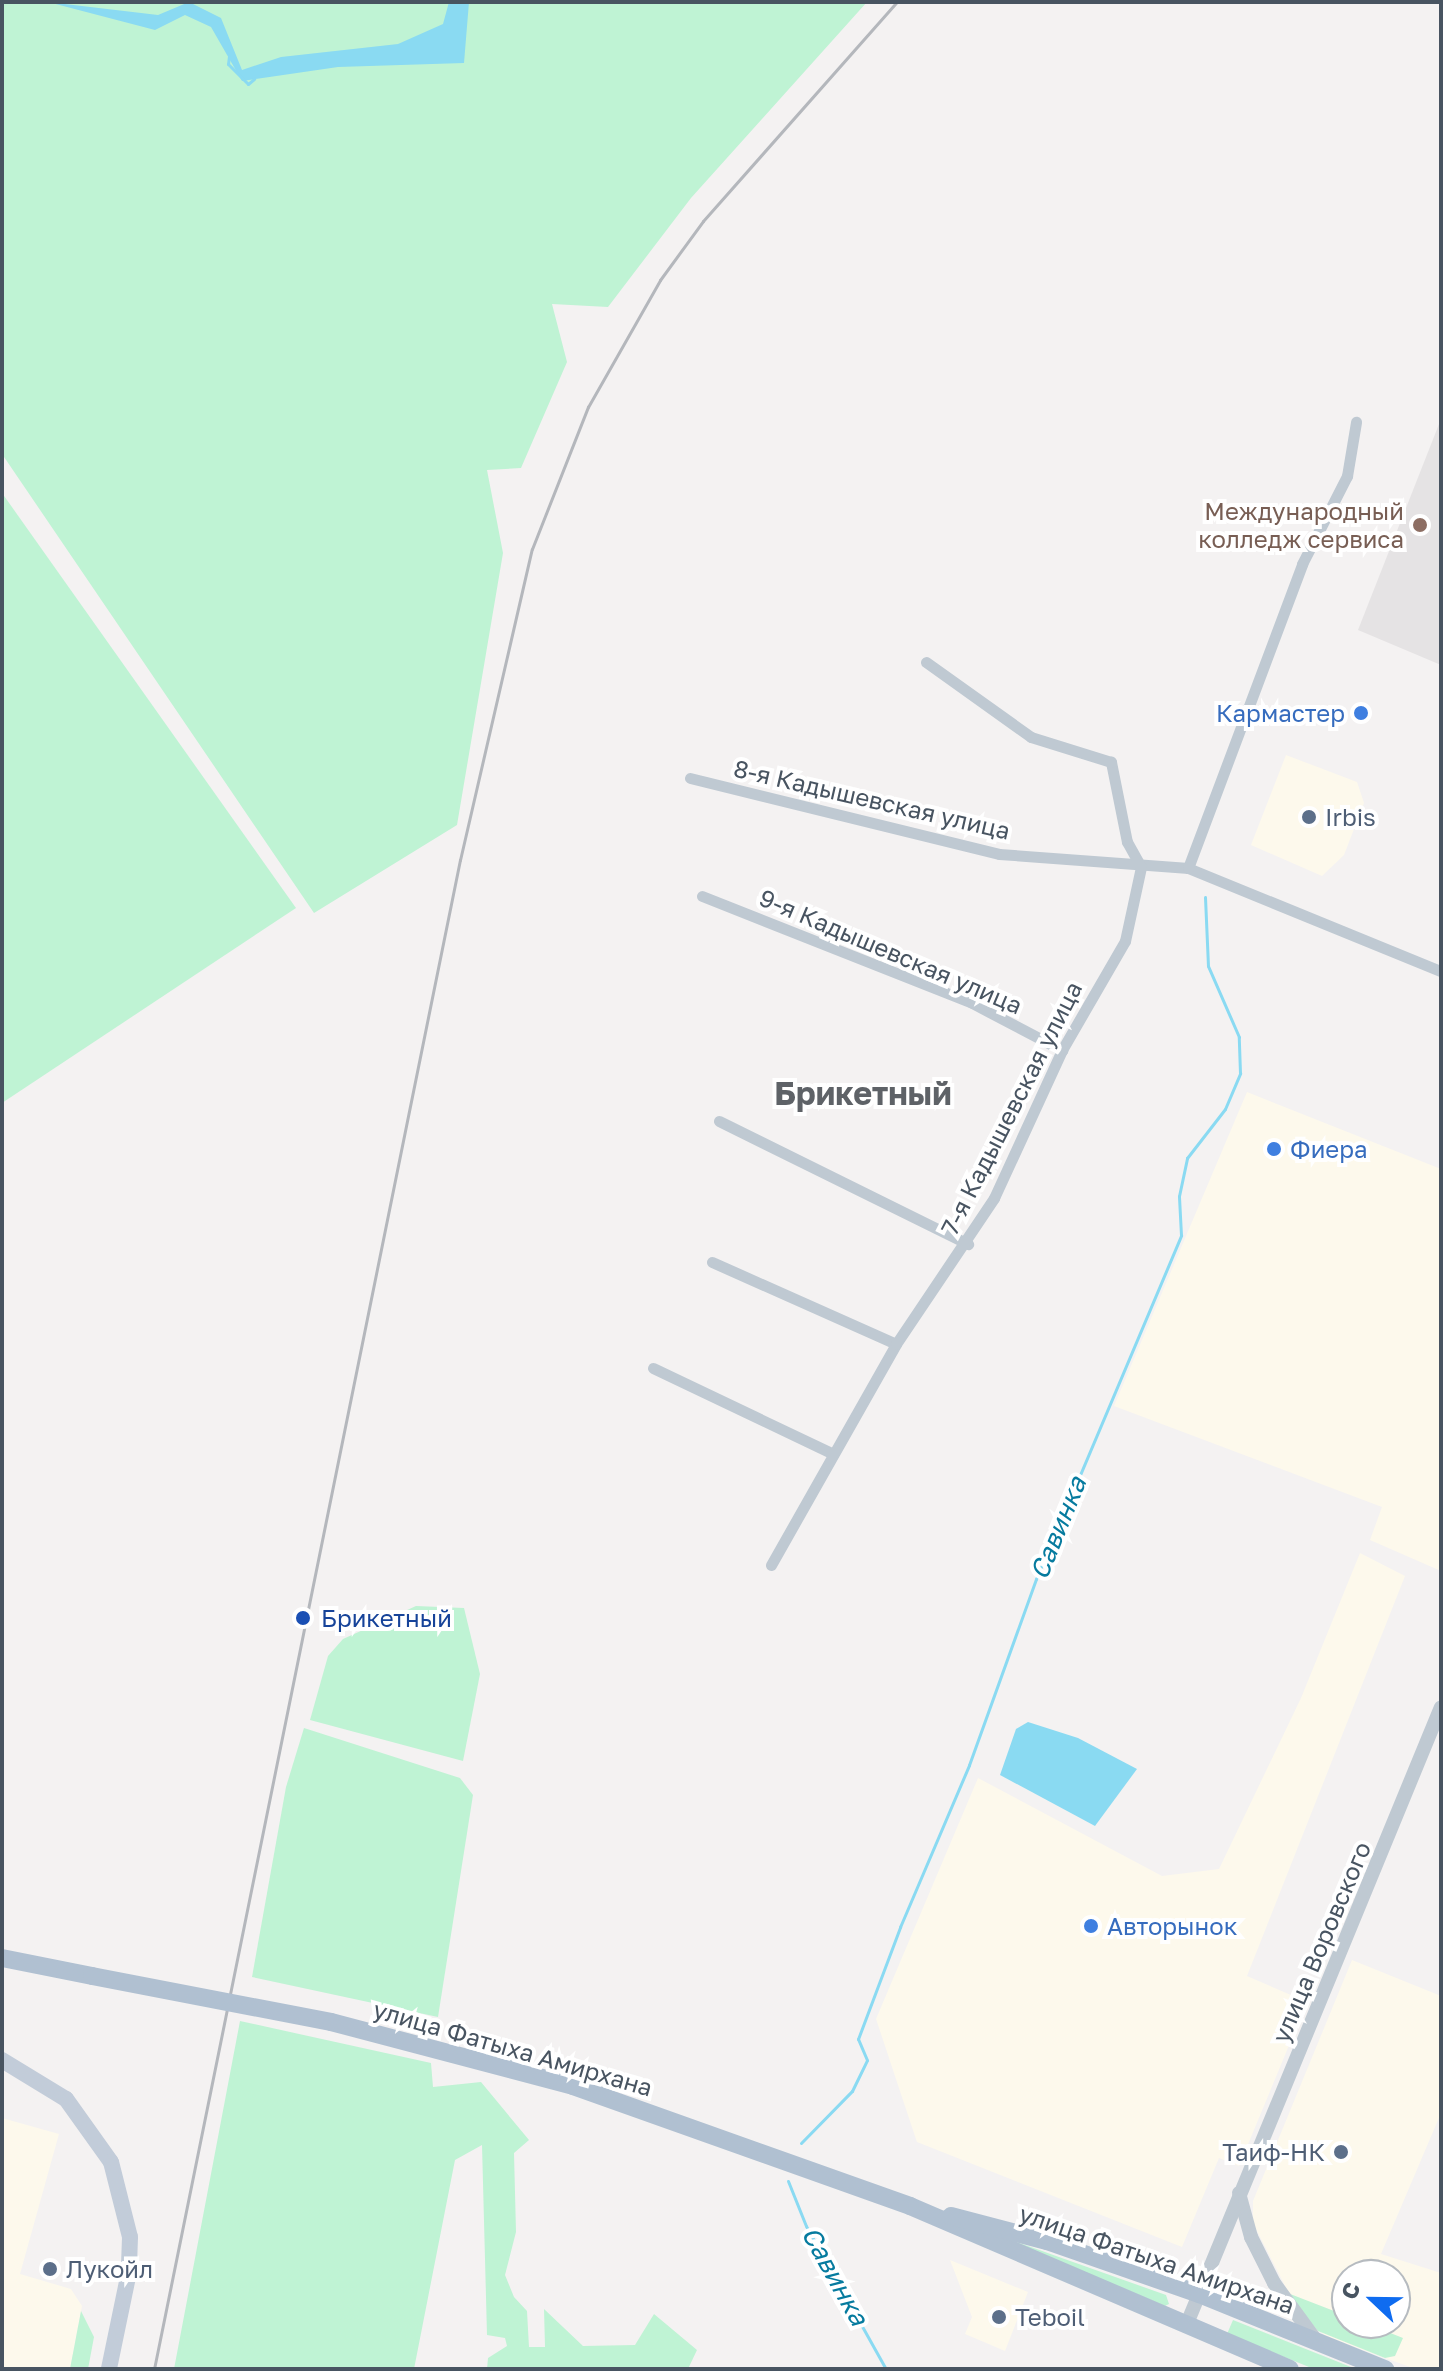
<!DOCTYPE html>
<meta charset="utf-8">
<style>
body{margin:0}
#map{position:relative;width:1443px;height:2371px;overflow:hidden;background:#f4f2f2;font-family:"Golos Text",sans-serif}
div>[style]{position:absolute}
.commercial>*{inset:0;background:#fdf9ec}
.education>*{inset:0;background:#e5e3e4}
.green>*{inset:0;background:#bff3d4}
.water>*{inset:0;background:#8adaf2}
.stream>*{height:3px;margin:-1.5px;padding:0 1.5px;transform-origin:1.5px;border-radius:1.5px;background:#8adaf2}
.minor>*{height:11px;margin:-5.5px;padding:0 5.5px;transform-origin:5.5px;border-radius:5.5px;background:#bfc9d2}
.tertiary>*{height:14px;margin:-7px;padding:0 7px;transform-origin:7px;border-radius:7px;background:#bfc9d2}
.secondary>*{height:16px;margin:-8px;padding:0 8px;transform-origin:8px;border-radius:8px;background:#c2ccd9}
.primary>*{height:18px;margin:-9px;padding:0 9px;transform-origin:9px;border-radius:9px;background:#b0c0d1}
.rail>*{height:3px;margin:-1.5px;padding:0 1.5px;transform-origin:1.5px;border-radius:1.5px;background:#b4b7bc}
.primary-bridge>*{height:18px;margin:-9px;padding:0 9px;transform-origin:9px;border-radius:9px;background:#b0c0d1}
.dots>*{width:22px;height:22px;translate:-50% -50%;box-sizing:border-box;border:4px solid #fff;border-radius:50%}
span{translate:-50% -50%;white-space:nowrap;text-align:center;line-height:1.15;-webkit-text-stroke:8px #fff;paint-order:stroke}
.education-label{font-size:24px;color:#785e54}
.right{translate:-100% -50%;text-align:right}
.shop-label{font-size:24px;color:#366cbe}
.left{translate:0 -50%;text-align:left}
.street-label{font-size:24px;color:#485461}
.service-label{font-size:24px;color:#4e5e75}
.transit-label{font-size:24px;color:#164399}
.water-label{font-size:26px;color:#067b9f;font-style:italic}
.district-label{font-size:32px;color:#5e6267;font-weight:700}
.frame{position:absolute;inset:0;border:4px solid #485461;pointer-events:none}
.north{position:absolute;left:1331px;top:2259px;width:80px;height:80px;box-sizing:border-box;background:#fff;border:2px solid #b6bbc0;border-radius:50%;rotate:292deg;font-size:22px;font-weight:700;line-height:32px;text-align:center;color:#485461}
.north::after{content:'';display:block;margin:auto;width:28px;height:36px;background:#0f6cf0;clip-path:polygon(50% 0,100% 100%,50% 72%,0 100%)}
</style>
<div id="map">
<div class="commercial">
<div style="clip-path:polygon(1286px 755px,1357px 782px,1364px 803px,1344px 855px,1322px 876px,1251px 845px)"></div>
<div style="clip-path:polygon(1247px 1092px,1441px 1169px,1441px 1571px,1370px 1540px,1382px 1507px,1114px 1406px)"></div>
<div style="clip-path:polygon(1360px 1553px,1405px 1576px,1247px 1976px,1307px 2002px,1239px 2166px,1219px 2158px,1182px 2247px,917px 2142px,876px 2019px,978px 1778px,1162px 1876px,1219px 1869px,1301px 1698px)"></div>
<div style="clip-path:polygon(evenodd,1352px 1960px,1441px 1996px,1441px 2113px,1381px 2254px,1441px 2273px,1441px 2369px,1416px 2369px,1385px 2358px,1326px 2336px,1301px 2317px,1253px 2223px,1253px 2201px,1352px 1960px,1347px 2275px,1395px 2275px,1395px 2323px,1347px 2323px,1347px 2275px)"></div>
<div style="clip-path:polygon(2px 2118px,59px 2134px,20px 2274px,71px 2289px,82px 2306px,70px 2369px,2px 2369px)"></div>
<div style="clip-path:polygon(950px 2260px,1028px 2292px,1005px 2351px,965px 2334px,972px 2317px)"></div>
</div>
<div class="education">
<div style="clip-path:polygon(1441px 419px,1441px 665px,1358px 630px)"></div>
</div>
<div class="green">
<div style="clip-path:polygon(2px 2px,867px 2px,691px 198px,608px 307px,552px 304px,567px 362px,521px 468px,487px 470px,503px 553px,457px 825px,314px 913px,2px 454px)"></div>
<div style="clip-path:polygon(2px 493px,296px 908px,2px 1103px)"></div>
<div style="clip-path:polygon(416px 1606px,464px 1608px,480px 1674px,463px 1761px,310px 1720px,328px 1656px,343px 1639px)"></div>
<div style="clip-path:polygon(304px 1728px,460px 1778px,473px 1795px,438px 2017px,252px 1977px,286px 1787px)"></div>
<div style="clip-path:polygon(240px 2021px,431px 2063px,433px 2087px,481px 2082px,529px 2140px,514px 2153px,516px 2232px,505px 2275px,514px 2297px,527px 2311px,529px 2347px,545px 2347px,544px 2309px,583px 2346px,635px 2345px,654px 2314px,697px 2350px,688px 2369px,487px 2369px,488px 2358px,507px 2346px,505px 2338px,487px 2335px,482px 2145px,455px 2160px,414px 2369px,174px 2369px)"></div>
<div style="clip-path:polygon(994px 2234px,1166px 2295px,1169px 2304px,1165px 2306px)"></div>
<div style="clip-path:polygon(1285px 2292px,1347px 2316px,1347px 2323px,1365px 2323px,1403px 2338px,1395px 2356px,1385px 2358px,1318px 2331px)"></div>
<div style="clip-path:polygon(81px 2311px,94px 2337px,88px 2369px,70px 2369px)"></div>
<div style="clip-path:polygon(1233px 2320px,1356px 2369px,1314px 2369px,1227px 2334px)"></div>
</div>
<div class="water">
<div style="clip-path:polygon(48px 2px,158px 15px,189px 2px,221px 18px,242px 70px,281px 57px,398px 44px,443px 24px,449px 2px,469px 2px,464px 63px,338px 67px,242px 81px,211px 27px,185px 15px,155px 30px)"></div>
<div style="clip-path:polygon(1028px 1722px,1078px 1738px,1137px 1769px,1095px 1826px,1000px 1775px,1016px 1729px)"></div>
</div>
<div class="stream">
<div style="left:229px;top:56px;width:8px;rotate:97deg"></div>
<div style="left:228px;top:64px;width:28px;rotate:45deg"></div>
<div style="left:248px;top:84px;width:8px;rotate:-40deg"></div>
<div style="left:801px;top:2143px;width:73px;rotate:-45.6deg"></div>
<div style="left:852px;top:2091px;width:34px;rotate:-64deg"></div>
<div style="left:867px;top:2060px;width:23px;rotate:-113deg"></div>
<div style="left:858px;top:2039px;width:120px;rotate:-69.4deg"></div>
<div style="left:900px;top:1927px;width:176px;rotate:-66.9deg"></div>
<div style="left:969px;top:1765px;width:198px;rotate:-70.2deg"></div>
<div style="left:1036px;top:1579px;width:373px;rotate:-67.1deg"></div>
<div style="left:1181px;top:1235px;width:39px;rotate:-93deg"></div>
<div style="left:1179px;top:1196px;width:39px;rotate:-78deg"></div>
<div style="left:1187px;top:1158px;width:62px;rotate:-52.2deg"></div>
<div style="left:1225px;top:1109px;width:39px;rotate:-67deg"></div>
<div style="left:1240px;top:1073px;width:36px;rotate:-92deg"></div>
<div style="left:1239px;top:1037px;width:77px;rotate:-113.6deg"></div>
<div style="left:1208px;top:966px;width:69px;rotate:-92.5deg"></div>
<div style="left:788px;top:2181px;width:48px;rotate:68.2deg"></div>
<div style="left:806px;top:2226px;width:164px;rotate:60.8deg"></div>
</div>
<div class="minor">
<div style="left:690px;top:778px;width:318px;rotate:13.8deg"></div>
<div style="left:999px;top:854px;width:190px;rotate:4.2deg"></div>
<div style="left:1188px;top:868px;width:273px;rotate:22.2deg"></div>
<div style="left:1188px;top:868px;width:325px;rotate:-69.4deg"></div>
<div style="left:1302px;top:564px;width:99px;rotate:-62.9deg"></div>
<div style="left:1347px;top:476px;width:55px;rotate:-80.5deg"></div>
<div style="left:702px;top:896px;width:290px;rotate:21.6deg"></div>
<div style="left:972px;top:1003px;width:102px;rotate:27.6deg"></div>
<div style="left:719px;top:1121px;width:278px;rotate:26.3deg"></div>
<div style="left:712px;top:1262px;width:201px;rotate:24deg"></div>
<div style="left:653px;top:1368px;width:197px;rotate:25.5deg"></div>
<div style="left:771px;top:1565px;width:254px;rotate:-60.5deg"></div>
<div style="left:896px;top:1344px;width:176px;rotate:-56.1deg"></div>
<div style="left:994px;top:1198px;width:163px;rotate:-65.3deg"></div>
<div style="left:1062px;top:1050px;width:126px;rotate:-60deg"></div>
<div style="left:1125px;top:941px;width:76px;rotate:-77.8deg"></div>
<div style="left:1141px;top:867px;width:29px;rotate:-119deg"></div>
<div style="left:1127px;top:842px;width:82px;rotate:-101.3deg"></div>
<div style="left:1111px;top:762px;width:84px;rotate:-162.6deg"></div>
<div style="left:1031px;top:737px;width:129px;rotate:-144.5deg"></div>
</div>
<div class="tertiary">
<div style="left:1239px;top:2193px;width:46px;rotate:74.7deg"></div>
<div style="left:1251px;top:2237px;width:51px;rotate:63.4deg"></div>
<div style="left:1274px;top:2283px;width:69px;rotate:53.8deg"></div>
<div style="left:1186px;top:2326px;width:669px;rotate:-67.61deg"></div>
</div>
<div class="secondary">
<div style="left:2px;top:2060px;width:75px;rotate:31.4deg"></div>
<div style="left:66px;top:2099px;width:77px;rotate:54.5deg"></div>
<div style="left:111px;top:2162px;width:77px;rotate:75.8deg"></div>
<div style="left:130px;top:2237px;width:35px;rotate:92deg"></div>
<div style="left:129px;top:2272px;width:99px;rotate:101.7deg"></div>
</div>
<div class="primary">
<div style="left:2px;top:1958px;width:92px;rotate:11.3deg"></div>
<div style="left:573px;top:2086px;width:358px;rotate:19.6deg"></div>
<div style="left:910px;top:2206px;width:413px;rotate:23.2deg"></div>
<div style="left:951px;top:2216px;width:99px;rotate:14.6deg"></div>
<div style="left:1047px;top:2241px;width:161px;rotate:19.2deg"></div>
<div style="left:1199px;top:2294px;width:201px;rotate:22deg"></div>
</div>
<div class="rail">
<div style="left:154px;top:2369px;width:1540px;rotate:-78.54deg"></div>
<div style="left:460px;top:860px;width:319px;rotate:-77deg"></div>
<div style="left:532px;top:549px;width:153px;rotate:-68.5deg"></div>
<div style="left:588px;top:407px;width:146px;rotate:-60.4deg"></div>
<div style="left:660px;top:280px;width:73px;rotate:-53.9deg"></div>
<div style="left:703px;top:221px;width:293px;rotate:-48.5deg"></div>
</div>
<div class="primary-bridge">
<div style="left:92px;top:1976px;width:243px;rotate:10.9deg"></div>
<div style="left:331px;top:2022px;width:250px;rotate:14.8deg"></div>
</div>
<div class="dots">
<div style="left:1420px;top:525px;background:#8d6e63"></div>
<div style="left:1361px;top:713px;background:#3f7fe0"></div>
<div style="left:1309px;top:817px;background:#5c6f8a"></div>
<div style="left:1274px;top:1149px;background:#3f7fe0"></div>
<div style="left:303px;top:1618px;background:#1a4fb4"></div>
<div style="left:1091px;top:1926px;background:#3f7fe0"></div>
<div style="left:1341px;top:2152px;background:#5c6f8a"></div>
<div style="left:50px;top:2269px;background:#5c6f8a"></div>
<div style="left:999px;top:2317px;background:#5c6f8a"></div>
</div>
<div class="education-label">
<span class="right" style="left:1404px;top:525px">Международный<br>колледж сервиса</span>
</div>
<div class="shop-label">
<span class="right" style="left:1345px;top:713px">Кармастер</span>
<span class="left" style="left:1290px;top:1149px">Фиера</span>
<span class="left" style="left:1107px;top:1926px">Авторынок</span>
</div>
<div class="street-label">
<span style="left:872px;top:799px;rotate:13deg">8-я Кадышевская улица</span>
<span style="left:891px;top:951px;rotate:23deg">9-я Кадышевская улица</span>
<span style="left:1011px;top:1108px;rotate:-63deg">7-я Кадышевская улица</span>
<span style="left:1321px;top:1942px;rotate:-67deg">улица Воровского</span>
<span style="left:513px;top:2048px;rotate:16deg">улица Фатыха Амирхана</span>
<span style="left:1157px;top:2259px;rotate:19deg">улица Фатыха Амирхана</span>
</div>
<div class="service-label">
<span class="left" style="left:1325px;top:817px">Irbis</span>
<span class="right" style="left:1325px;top:2152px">Таиф-НК</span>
<span class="left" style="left:66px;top:2269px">Лукойл</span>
<span class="left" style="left:1015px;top:2317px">Teboil</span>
</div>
<div class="transit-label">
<span class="left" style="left:321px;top:1618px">Брикетный</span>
</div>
<div class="water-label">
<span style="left:1058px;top:1528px;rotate:-68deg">Савинка</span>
<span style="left:835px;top:2276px;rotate:61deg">Савинка</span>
</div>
<div class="district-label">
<span style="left:863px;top:1093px">Брикетный</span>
</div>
<div class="frame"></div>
<div class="north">С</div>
</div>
